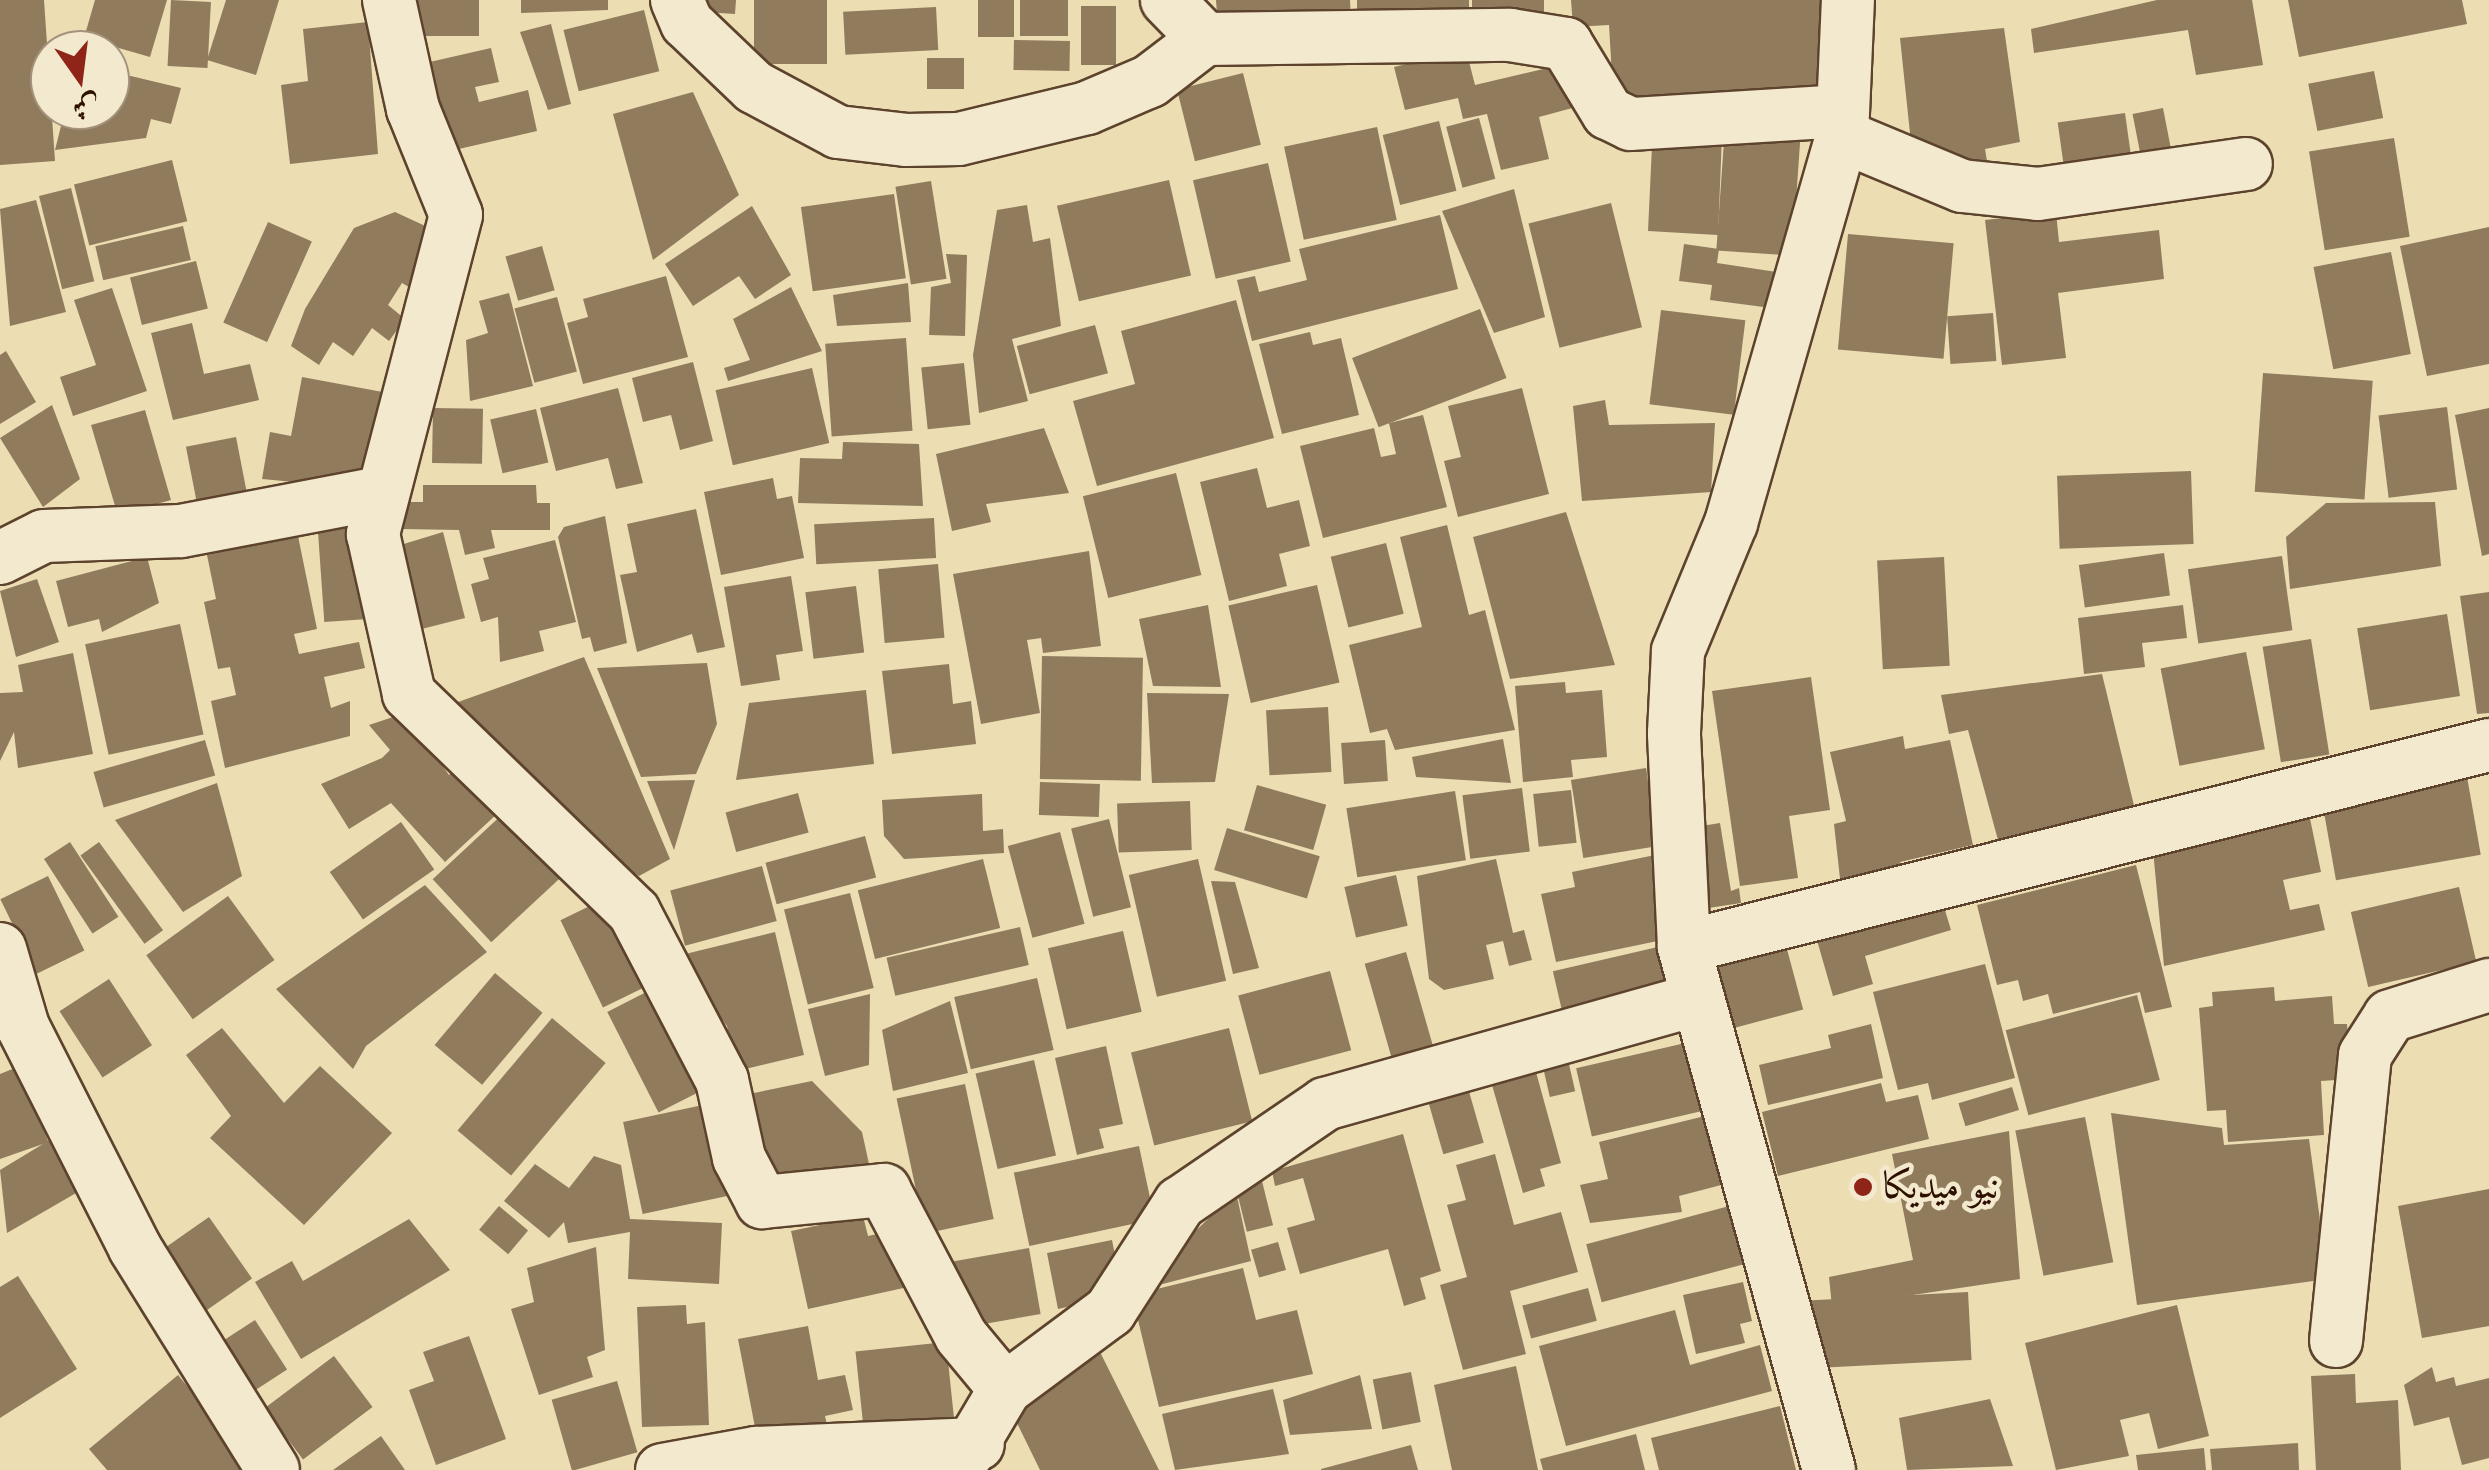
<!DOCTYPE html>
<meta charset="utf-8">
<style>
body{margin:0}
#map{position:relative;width:2489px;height:1470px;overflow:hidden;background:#ecddb3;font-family:Cardo,Amiri,serif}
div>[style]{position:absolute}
.building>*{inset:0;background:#907b5d;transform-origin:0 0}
.roads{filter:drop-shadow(2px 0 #5d432d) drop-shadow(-2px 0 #5d432d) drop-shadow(0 2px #5d432d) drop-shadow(0 -2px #5d432d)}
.street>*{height:52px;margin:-26px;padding:0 26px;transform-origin:26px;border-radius:26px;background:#f3e9ce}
.dots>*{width:28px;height:28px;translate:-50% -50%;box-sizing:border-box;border:5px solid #f3e9ce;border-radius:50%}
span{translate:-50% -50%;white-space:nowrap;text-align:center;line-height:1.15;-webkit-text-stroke:9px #f3e9ce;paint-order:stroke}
.poi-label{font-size:38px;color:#2d1000}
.left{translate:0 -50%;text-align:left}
.north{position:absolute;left:30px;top:30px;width:100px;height:100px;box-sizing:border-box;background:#f3e9ce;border:2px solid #a4927c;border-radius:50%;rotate:166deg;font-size:28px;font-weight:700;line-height:40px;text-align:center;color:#2d1000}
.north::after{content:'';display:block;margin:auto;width:35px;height:45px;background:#8f2418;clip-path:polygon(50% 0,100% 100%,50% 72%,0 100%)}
</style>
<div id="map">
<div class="building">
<div style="clip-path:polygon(0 0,44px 0,55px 161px,0 165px)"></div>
<div style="clip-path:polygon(95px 0,167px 0,150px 57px,84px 38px)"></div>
<div style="left:171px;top:0;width:40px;height:66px;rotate:3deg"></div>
<div style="clip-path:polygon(226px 0,279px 0,256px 75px,207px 60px)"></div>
<div style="left:401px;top:0;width:78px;height:36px"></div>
<div style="clip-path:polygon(521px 0,608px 0,608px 10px,521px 13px)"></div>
<div style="clip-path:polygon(690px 0,736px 0,735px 14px,690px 11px)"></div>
<div style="left:754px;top:0;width:73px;height:64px"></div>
<div style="left:978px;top:0;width:36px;height:37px"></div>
<div style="left:1020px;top:0;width:48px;height:36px"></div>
<div style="clip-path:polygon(1216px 0,1350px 0,1351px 20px,1218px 28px)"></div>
<div style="left:1357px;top:0;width:112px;height:22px"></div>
<div style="left:1472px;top:0;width:72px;height:32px"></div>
<div style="clip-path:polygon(1571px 0,1830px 0,1836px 95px,1614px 110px,1609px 25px,1573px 27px)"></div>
<div style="clip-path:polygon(2157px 0,2252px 0,2263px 65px,2196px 75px,2188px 30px,2034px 53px,2031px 29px)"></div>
<div style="clip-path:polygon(2288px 0,2462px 0,2467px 24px,2299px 57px)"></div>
<div style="left:1081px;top:6px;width:35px;height:59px"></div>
<div style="left:936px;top:7px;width:43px;height:93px;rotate:87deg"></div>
<div style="left:644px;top:10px;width:63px;height:83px;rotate:76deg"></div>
<div style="clip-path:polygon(368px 22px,378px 154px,290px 164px,281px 85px,308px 81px,303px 29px)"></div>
<div style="clip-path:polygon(551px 24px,571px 104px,548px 110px,520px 32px)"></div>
<div style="clip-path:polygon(2004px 28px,2020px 142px,1985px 149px,1989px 173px,1913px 162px,1900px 38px)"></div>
<div style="left:1014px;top:40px;width:56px;height:30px;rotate:1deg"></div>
<div style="clip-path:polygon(491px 48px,499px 82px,475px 87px,479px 102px,528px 90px,537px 131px,437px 154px,421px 64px)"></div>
<div style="clip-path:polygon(1466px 50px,1475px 85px,1565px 64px,1576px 107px,1539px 117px,1549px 159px,1501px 170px,1487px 114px,1463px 119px,1458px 98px,1405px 110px,1394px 67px)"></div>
<div style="left:927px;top:58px;width:37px;height:31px"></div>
<div style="clip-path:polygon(110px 71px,181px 88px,171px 124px,151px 119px,146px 138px,55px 150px,65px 110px,110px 110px)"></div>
<div style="left:2374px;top:71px;width:48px;height:67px;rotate:79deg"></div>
<div style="left:1243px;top:73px;width:74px;height:68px;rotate:76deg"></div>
<div style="clip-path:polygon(693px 92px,739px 195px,653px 260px,613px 114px)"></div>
<div style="left:2163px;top:108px;width:62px;height:31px;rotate:79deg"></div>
<div style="left:2125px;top:113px;width:55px;height:68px;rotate:82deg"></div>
<div style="left:1479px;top:118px;width:63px;height:34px;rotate:75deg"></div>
<div style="left:1439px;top:121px;width:72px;height:58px;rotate:76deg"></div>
<div style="left:1377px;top:127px;width:95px;height:95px;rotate:78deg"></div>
<div style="left:1801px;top:129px;width:127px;height:76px;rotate:94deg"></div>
<div style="clip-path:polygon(1722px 136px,1718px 235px,1648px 231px,1652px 146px)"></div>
<div style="left:2394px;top:138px;width:100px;height:86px;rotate:81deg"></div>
<div style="left:172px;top:160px;width:63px;height:101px;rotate:76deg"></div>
<div style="left:1268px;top:163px;width:101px;height:77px;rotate:77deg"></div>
<div style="left:1169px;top:180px;width:98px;height:115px;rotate:77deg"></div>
<div style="left:931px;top:181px;width:99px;height:36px;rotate:81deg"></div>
<div style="left:71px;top:188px;width:96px;height:33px;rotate:76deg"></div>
<div style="clip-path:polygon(1514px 189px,1545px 317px,1494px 333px,1442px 211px)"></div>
<div style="left:894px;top:194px;width:85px;height:94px;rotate:82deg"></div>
<div style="clip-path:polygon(36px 200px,66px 312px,10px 326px,0 209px)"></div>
<div style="left:1611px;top:203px;width:128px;height:85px;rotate:76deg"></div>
<div style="clip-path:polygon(1027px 205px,1033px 242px,1050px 238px,1061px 326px,1012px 339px,1028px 401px,979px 413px,973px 355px,997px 210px)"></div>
<div style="clip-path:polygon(752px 206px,791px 275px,755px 299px,739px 276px,693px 306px,665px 264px)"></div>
<div style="clip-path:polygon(395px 212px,434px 230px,424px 296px,402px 283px,388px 305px,405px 319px,389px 341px,372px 328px,353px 356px,333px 342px,319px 365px,291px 346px,305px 309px,354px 228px)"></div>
<div style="clip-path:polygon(2056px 212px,2059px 242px,2159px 230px,2164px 279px,2058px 293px,2066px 358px,2002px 365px,1985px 220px)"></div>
<div style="clip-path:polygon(1440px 215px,1458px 289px,1252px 341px,1237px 280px,1255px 276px,1259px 292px,1307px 280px,1299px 249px)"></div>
<div style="left:268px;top:222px;width:48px;height:110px;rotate:24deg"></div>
<div style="left:183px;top:226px;width:35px;height:90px;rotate:77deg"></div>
<div style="clip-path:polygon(2489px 227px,2489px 364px,2427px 376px,2400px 246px)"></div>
<div style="left:1848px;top:234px;width:106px;height:116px;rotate:5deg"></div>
<div style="clip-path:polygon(1684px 244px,1719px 249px,1717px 263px,1784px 273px,1779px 309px,1710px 300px,1712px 285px,1679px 281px)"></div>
<div style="left:542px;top:246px;width:46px;height:38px;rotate:74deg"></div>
<div style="left:2391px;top:252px;width:104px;height:79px;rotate:79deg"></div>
<div style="clip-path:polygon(946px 254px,967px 255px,965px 336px,929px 335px,931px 287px,951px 283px)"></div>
<div style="left:196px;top:261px;width:49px;height:68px;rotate:76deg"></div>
<div style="clip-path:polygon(666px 276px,688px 357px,583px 384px,567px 323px,588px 317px,583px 299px)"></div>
<div style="clip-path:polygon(908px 283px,911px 322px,837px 326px,833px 295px)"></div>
<div style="clip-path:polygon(791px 287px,822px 351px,728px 381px,724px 368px,750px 360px,733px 319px)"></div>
<div style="clip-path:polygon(112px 288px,147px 391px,73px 416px,60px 377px,96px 365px,74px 300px)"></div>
<div style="clip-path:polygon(509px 293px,533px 386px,470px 401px,466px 340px,488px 333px,479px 301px)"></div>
<div style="left:557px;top:297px;width:77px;height:44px;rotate:75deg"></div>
<div style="clip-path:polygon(1236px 300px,1274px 438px,1097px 486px,1073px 401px,1135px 384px,1121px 331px)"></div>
<div style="left:1480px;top:309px;width:74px;height:137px;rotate:69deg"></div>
<div style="left:1661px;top:310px;width:85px;height:95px;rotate:7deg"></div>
<div style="left:1993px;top:313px;width:48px;height:46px;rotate:86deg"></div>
<div style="clip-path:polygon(192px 323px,204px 374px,250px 364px,259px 400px,173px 420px,151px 333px)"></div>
<div style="left:1095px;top:325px;width:50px;height:81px;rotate:75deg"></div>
<div style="clip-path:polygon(1310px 332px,1313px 345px,1341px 338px,1359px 415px,1282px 434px,1259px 344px)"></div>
<div style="left:906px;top:338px;width:93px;height:81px;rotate:86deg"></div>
<div style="clip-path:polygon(6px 351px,36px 402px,0 424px,0 355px)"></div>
<div style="clip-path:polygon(693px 362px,713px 441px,680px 450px,671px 415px,643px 422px,632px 378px)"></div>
<div style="left:964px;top:363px;width:62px;height:43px;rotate:84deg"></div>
<div style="left:812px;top:368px;width:77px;height:99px;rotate:77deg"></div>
<div style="left:2263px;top:373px;width:110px;height:119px;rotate:4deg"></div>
<div style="clip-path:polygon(302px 377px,388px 393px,370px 489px,262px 479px,270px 432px,291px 436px)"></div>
<div style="clip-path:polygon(618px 388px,643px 483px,616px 489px,608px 458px,556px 471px,540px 408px)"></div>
<div style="clip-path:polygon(1522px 388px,1549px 494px,1458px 517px,1444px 461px,1461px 457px,1448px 406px)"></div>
<div style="clip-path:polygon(1605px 400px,1609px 425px,1715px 423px,1711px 492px,1582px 501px,1573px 406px)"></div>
<div style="clip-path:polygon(52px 405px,80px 479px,43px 507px,0 438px)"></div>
<div style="left:2447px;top:407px;width:83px;height:69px;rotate:83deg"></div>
<div style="left:433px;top:408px;width:50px;height:55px;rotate:1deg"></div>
<div style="clip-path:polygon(2489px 408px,2489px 554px,2482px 556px,2455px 415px)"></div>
<div style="left:536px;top:409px;width:55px;height:47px;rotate:77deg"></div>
<div style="clip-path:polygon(145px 410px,171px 500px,153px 505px,155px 516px,118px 516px,91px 425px)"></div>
<div style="clip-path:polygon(1423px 415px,1447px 507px,1323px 538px,1300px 446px,1374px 428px,1381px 457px,1396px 454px,1389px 423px)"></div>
<div style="clip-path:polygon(1044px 428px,1069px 493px,986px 504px,991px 522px,952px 531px,936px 454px)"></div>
<div style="left:236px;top:437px;width:67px;height:51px;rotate:79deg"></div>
<div style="clip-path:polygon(843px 442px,919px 444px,923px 506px,798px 503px,800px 458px,842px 459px)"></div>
<div style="clip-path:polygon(1257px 468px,1267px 508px,1299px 500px,1310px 546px,1279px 554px,1287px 586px,1229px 601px,1200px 482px)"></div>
<div style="left:2191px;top:471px;width:73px;height:134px;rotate:88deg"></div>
<div style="left:1176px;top:473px;width:105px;height:96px;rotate:76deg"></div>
<div style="clip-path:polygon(773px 478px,777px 499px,792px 496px,804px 558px,721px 575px,704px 492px)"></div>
<div style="clip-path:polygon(423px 485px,536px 485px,537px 503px,550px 503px,550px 530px,491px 530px,495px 548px,465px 555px,459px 530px,403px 529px,403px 502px,423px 502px)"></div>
<div style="clip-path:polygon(2435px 502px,2441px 566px,2290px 589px,2286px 537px,2326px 503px)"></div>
<div style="clip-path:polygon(696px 509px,725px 647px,697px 653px,692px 634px,637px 652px,620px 575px,637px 572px,627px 524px)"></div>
<div style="clip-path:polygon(1566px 512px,1615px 665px,1510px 679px,1473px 537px)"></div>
<div style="left:364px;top:516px;width:103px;height:47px;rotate:86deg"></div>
<div style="clip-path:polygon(605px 516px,627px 643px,594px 652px,590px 637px,582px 639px,558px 537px,564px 527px)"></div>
<div style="left:934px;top:518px;width:40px;height:120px;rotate:87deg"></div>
<div style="clip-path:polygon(1447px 525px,1469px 615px,1485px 610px,1515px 730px,1395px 750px,1387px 729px,1370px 733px,1349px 645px,1422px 627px,1400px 537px)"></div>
<div style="clip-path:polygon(443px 532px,465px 618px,402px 634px,394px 547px)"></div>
<div style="clip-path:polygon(298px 536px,317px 629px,294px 634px,299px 654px,359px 642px,365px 668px,324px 677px,331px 708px,350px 701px,350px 736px,225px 768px,211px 701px,236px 695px,230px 667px,218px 669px,204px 602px,216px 599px,207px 555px)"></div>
<div style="clip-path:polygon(555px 540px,576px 622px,539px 631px,544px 651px,500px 662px,498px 617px,481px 622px,471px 584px,489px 579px,483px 558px)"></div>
<div style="left:1386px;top:543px;width:73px;height:57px;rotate:76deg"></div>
<div style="clip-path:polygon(1089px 551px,1101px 646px,1043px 653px,1041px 638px,1027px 640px,1040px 713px,981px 724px,953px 574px)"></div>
<div style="left:2164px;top:553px;width:43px;height:86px;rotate:82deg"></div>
<div style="left:2282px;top:556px;width:75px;height:95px;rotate:82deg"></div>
<div style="clip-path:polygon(147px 557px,159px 603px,102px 632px,99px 619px,68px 627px,56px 581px)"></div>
<div style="left:1944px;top:557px;width:109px;height:67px;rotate:87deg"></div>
<div style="left:938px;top:564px;width:74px;height:60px;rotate:85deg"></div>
<div style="clip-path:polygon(791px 576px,803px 651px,776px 655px,780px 680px,741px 686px,724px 587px)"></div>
<div style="clip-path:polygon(37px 579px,59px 642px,16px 657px,0 591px)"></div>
<div style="left:1317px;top:585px;width:100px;height:91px;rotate:77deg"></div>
<div style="left:856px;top:586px;width:67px;height:51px;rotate:83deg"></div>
<div style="clip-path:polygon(2489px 592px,2489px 713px,2477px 714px,2460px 596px)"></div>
<div style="clip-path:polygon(1208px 605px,1221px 687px,1153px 686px,1139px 619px)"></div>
<div style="clip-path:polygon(2183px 605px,2187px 638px,2142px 643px,2145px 667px,2084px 674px,2078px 618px)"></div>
<div style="left:2447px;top:614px;width:83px;height:91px;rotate:81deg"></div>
<div style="left:180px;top:624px;width:113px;height:97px;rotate:78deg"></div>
<div style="left:2311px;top:639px;width:117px;height:49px;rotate:81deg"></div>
<div style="left:2246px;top:652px;width:99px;height:87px;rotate:79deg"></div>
<div style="clip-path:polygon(73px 653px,93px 754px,18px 768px,14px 732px,0 761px,0 693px,23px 692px,18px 665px)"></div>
<div style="left:1042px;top:656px;width:101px;height:123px;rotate:1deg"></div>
<div style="clip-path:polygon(584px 657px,670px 859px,639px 876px,557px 825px,430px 712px)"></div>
<div style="clip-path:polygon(707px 663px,717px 724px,696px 774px,641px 777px,597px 668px)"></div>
<div style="clip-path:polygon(949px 664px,953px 704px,971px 701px,976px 744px,892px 754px,882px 671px)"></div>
<div style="clip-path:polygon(2102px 674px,2139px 826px,2029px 855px,2021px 833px,1998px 840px,1968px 730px,1949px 734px,1941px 695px)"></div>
<div style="clip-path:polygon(1811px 677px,1830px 810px,1789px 816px,1798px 878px,1740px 886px,1712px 691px)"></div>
<div style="clip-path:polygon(1565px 682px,1566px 693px,1602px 690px,1607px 757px,1571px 760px,1573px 777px,1523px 782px,1515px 686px)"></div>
<div style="clip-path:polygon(866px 690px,874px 764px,736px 780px,749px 703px)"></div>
<div style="clip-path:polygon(1147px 693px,1229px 694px,1215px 782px,1152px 783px)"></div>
<div style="left:1328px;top:707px;width:65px;height:62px;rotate:87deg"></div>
<div style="clip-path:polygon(405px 713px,449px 775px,457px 768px,498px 813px,445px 862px,391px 803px,349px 829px,321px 784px,382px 758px,390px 750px,369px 725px)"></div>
<div style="clip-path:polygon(1903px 736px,1905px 749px,1950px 740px,1973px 845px,1900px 862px,1905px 883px,1842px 897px,1834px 824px,1846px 821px,1830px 752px)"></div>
<div style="clip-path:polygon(1503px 739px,1511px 783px,1416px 777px,1412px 757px)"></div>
<div style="left:205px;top:740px;width:37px;height:116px;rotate:74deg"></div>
<div style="left:1385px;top:740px;width:41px;height:44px;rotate:86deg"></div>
<div style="left:1646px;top:768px;width:79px;height:76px;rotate:81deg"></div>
<div style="left:2466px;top:771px;width:85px;height:147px;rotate:80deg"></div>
<div style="clip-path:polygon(695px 780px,674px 850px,647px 781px)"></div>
<div style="left:1040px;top:782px;width:60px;height:33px;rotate:2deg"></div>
<div style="clip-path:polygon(217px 783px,242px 876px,183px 912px,115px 820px)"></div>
<div style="left:1257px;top:785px;width:72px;height:47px;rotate:16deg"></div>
<div style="left:1522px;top:788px;width:64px;height:60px;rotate:83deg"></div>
<div style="left:1571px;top:790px;width:53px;height:38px;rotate:84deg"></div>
<div style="left:1455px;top:791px;width:70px;height:110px;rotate:81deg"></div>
<div style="left:798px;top:793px;width:41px;height:75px;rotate:75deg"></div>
<div style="clip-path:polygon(982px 794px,983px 831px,1003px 829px,1004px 853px,904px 859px,884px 836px,882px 800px)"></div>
<div style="clip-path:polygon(2306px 799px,2321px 872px,2283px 880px,2290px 910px,2319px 904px,2325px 930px,2164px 966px,2153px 850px)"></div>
<div style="left:1190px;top:801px;width:49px;height:73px;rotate:88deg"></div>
<div style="left:508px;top:809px;width:86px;height:103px;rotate:47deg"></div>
<div style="left:1109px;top:819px;width:91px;height:39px;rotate:76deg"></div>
<div style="left:401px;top:822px;width:58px;height:87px;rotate:55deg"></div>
<div style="clip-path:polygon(1720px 823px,1731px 891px,1739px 888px,1741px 903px,1702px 909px,1689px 828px)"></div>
<div style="left:1227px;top:828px;width:97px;height:44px;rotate:17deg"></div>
<div style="left:1060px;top:832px;width:95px;height:54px;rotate:75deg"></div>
<div style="left:865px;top:836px;width:43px;height:103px;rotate:75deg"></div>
<div style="left:70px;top:842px;width:89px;height:31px;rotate:57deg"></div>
<div style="left:99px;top:842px;width:109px;height:23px;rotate:54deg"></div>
<div style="clip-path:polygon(1660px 854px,1677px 937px,1556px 962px,1541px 894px,1575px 887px,1572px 872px)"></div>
<div style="left:983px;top:859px;width:71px;height:129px;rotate:76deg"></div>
<div style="left:1198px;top:859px;width:125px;height:71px;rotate:77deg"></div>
<div style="clip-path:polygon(1496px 859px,1513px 933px,1524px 930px,1532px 960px,1509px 966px,1503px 941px,1486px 945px,1494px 979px,1444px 990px,1429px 979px,1417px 876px)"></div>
<div style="clip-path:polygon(2136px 865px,2172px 1007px,2145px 1013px,2140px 992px,2053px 1014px,2048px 994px,2023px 1001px,2018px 980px,1997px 985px,1977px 905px)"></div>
<div style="left:762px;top:866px;width:57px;height:95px;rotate:75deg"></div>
<div style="left:1396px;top:875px;width:52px;height:53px;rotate:77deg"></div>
<div style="left:48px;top:876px;width:83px;height:53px;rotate:64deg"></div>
<div style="clip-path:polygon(1211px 881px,1235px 882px,1259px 968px,1233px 974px)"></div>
<div style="clip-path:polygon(425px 885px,487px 952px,366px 1046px,353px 1069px,276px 989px)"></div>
<div style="left:2459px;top:887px;width:77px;height:111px;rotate:77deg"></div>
<div style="left:850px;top:893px;width:98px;height:68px;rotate:76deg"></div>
<div style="clip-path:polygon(1940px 894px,1951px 930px,1865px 956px,1873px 984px,1833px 996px,1814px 930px)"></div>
<div style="left:228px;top:896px;width:79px;height:101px;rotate:54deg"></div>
<div style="left:600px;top:901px;width:97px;height:44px;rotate:64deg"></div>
<div style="left:1020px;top:927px;width:39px;height:137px;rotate:77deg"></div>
<div style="left:1123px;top:931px;width:83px;height:77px;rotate:77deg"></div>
<div style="clip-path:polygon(775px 932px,804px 1055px,737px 1071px,727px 1026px,673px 957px)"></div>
<div style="left:1784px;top:938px;width:74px;height:86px;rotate:75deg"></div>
<div style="left:1662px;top:946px;width:44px;height:112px;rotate:77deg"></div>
<div style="left:1406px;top:952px;width:114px;height:43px;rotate:74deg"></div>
<div style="clip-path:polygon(1985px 964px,2015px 1078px,1932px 1100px,1928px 1083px,1898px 1090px,1873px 992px)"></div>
<div style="left:1330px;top:971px;width:82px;height:95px;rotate:75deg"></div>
<div style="left:495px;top:973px;width:62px;height:94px;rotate:40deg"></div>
<div style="left:1037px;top:978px;width:74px;height:85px;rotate:77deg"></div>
<div style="left:109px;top:979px;width:79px;height:59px;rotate:57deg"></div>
<div style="left:658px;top:986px;width:113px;height:57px;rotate:63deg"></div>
<div style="clip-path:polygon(2274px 987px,2275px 1001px,2332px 996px,2334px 1024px,2347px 1024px,2351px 1079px,2321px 1081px,2324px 1135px,2228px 1142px,2226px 1110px,2207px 1111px,2199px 1008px,2213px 1006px,2212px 992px)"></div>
<div style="clip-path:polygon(870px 994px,869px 1065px,825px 1076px,808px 1009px)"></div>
<div style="left:2137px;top:995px;width:88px;height:136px;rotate:75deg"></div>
<div style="clip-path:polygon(950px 1001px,968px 1073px,893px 1091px,882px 1030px)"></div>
<div style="left:552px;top:1018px;width:70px;height:147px;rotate:40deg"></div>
<div style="clip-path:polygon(1871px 1024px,1883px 1078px,1768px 1105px,1759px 1065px,1831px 1048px,1828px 1035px)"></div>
<div style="clip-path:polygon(222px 1028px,284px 1103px,320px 1066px,392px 1133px,304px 1225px,210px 1138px,231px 1116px,186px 1055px)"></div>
<div style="left:1229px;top:1028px;width:96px;height:101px;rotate:76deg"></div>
<div style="left:1694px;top:1041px;width:70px;height:121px;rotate:77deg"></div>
<div style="clip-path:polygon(1106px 1046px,1123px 1124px,1099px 1129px,1104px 1148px,1077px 1155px,1055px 1058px)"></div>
<div style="left:1034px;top:1060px;width:98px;height:60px;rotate:77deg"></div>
<div style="left:1568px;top:1060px;width:32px;height:26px;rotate:77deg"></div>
<div style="clip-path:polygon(20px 1066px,48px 1141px,60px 1134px,83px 1189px,7px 1233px,0 1170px,43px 1144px,0 1159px,0 1074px)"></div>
<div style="clip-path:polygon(1536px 1072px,1561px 1163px,1540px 1169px,1545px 1186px,1523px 1193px,1492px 1085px)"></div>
<div style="clip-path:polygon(812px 1081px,862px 1132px,871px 1173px,771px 1195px,749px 1094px)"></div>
<div style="clip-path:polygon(1881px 1083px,1886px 1102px,1918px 1095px,1929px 1139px,1778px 1176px,1762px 1112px)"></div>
<div style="left:965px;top:1084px;width:138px;height:70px;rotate:78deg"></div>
<div style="left:2012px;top:1087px;width:24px;height:56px;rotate:73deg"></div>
<div style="left:1468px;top:1088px;width:57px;height:42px;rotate:74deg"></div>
<div style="left:717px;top:1102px;width:94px;height:96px;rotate:78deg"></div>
<div style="clip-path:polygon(2111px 1113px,2222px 1128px,2224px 1145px,2309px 1139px,2328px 1279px,2137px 1305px)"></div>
<div style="clip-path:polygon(1709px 1115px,1725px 1184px,1679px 1196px,1682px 1212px,1590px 1223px,1580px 1185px,1608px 1179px,1599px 1142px)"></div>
<div style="left:2085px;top:1117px;width:148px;height:71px;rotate:79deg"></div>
<div style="clip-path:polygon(2009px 1131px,2020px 1279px,1832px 1307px,1829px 1277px,1913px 1260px,1892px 1154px)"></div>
<div style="clip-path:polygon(1403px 1134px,1441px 1271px,1420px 1278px,1426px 1299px,1404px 1306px,1388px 1249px,1300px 1274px,1287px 1228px,1315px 1220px,1303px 1178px,1275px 1186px,1272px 1171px)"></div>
<div style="left:1139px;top:1146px;width:75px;height:128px;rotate:78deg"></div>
<div style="clip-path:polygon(1495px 1154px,1514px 1225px,1561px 1212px,1578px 1272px,1510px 1291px,1526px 1354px,1463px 1370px,1440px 1285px,1467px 1277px,1447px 1205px,1466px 1200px,1456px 1165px)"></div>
<div style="clip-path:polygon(594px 1156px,621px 1165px,630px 1219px,722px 1223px,719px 1284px,628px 1279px,630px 1232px,568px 1243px,564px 1222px,549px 1238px,504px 1201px,535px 1164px,569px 1188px)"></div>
<div style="left:1259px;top:1169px;width:58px;height:27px;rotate:76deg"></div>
<div style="clip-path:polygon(2489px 1189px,2489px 1326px,2422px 1338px,2398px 1206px)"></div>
<div style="clip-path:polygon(1236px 1192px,1251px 1261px,1132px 1292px)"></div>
<div style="left:1733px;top:1205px;width:60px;height:152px;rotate:75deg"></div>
<div style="left:499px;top:1206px;width:38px;height:31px;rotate:40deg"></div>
<div style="clip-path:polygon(863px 1216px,868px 1236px,897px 1230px,908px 1287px,808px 1309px,791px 1231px)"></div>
<div style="left:209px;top:1217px;width:75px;height:68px;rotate:55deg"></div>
<div style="clip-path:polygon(409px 1219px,450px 1270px,301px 1359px,255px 1282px,292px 1261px,303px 1281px)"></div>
<div style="clip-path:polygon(1112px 1240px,1119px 1276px,1099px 1300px,1058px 1309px,1047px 1253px)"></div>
<div style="left:1278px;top:1242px;width:29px;height:28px;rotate:74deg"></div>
<div style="clip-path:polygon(596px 1247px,605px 1350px,587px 1357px,593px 1377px,539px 1395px,511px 1309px,534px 1302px,527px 1268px)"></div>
<div style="left:1029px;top:1248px;width:67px;height:82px;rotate:80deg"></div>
<div style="clip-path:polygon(1243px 1268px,1256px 1320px,1297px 1310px,1313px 1374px,1159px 1407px,1132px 1295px)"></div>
<div style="clip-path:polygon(18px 1276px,77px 1369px,0 1418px,0 1287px)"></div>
<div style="clip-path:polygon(1743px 1282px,1752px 1321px,1740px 1324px,1745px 1343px,1696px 1354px,1683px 1295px)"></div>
<div style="left:1588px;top:1288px;width:34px;height:68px;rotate:75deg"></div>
<div style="left:1968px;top:1292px;width:68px;height:165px;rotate:87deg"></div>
<div style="clip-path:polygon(686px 1305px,687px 1324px,705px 1322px,709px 1425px,642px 1427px,637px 1307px)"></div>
<div style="clip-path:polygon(2177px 1305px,2209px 1436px,2158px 1449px,2149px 1413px,2120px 1420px,2129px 1456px,2056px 1470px,2025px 1343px)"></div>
<div style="clip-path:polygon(1675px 1310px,1690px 1365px,1760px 1345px,1772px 1391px,1566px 1446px,1539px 1346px)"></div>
<div style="left:255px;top:1320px;width:59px;height:63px;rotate:57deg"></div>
<div style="clip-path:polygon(808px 1326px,818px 1380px,845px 1375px,853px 1410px,825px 1416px,828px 1429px,758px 1443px,738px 1339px)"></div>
<div style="clip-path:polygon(469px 1336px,506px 1439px,436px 1465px,409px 1390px,434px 1381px,423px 1352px)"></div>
<div style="left:946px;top:1342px;width:91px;height:91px;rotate:84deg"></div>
<div style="clip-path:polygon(1099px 1350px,1159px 1470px,1040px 1470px,1014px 1417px)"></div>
<div style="left:334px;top:1356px;width:64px;height:87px;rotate:53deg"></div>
<div style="clip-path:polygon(1516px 1366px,1538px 1470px,1452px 1470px,1434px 1385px)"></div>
<div style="clip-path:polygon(2432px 1367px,2436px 1382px,2454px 1377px,2456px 1386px,2489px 1378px,2489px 1458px,2462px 1465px,2449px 1417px,2414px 1426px,2404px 1385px)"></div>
<div style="left:1411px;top:1372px;width:51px;height:39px;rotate:79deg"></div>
<div style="clip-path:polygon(2355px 1374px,2356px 1403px,2398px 1400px,2401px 1470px,2316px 1470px,2311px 1376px)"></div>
<div style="clip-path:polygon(178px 1375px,256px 1470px,107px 1470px,89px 1449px)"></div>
<div style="clip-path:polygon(1360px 1375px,1372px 1429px,1290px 1435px,1283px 1400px)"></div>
<div style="left:617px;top:1381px;width:74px;height:68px;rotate:74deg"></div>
<div style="clip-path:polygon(1273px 1389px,1289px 1454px,1175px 1470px,1162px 1414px)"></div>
<div style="clip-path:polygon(1990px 1399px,2013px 1466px,1907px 1470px,1899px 1418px)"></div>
<div style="clip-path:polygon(1780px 1406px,1796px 1470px,1659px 1470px,1651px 1438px)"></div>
<div style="clip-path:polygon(1636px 1434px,1645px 1470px,1543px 1470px,1540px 1459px)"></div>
<div style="clip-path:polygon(381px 1436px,405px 1470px,333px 1470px)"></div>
<div style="clip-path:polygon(2298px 1443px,2299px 1470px,2212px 1470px,2210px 1449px)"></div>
<div style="clip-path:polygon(1411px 1445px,1418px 1470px,1321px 1470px,1321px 1469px)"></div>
<div style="clip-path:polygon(2204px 1448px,2206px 1470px,2138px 1470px,2136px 1455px)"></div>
</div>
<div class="roads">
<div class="street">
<div style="left:389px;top:0;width:112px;rotate:77.6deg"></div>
<div style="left:413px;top:109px;width:114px;rotate:67.9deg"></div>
<div style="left:456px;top:215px;width:330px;rotate:104.6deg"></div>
<div style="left:373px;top:534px;width:164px;rotate:77.3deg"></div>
<div style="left:409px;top:694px;width:313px;rotate:44.1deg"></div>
<div style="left:634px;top:912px;width:190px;rotate:62.4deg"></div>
<div style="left:722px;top:1080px;width:80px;rotate:77.7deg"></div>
<div style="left:739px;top:1158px;width:50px;rotate:62.4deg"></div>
<div style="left:762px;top:1202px;width:123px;rotate:-5.6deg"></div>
<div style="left:884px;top:1190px;width:165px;rotate:62.2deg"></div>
<div style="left:961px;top:1336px;width:69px;rotate:50.3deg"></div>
<div style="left:677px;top:0;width:25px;rotate:67deg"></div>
<div style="left:687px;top:23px;width:93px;rotate:43.7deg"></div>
<div style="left:754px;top:87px;width:95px;rotate:28.2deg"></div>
<div style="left:838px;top:132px;width:68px;rotate:6.7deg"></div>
<div style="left:906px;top:140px;width:53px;rotate:-1.1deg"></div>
<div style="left:959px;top:139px;width:132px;rotate:-13.6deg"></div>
<div style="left:1087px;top:108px;width:69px;rotate:-23.2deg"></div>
<div style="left:1150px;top:81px;width:69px;rotate:-37.4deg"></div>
<div style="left:1205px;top:39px;width:305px;rotate:-0.8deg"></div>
<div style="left:1510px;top:35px;width:57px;rotate:9.1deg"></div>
<div style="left:1566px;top:44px;width:81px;rotate:58.7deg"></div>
<div style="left:1608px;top:113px;width:25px;rotate:26deg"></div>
<div style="left:1631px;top:124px;width:211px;rotate:-3.5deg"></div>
<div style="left:1167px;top:0;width:54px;rotate:45.7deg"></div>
<div style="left:1842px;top:136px;width:130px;rotate:22.6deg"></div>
<div style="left:1962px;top:186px;width:76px;rotate:6deg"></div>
<div style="left:2038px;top:194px;width:210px;rotate:-8.2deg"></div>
<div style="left:0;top:558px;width:49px;rotate:-26.6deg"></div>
<div style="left:44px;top:536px;width:137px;rotate:-2.1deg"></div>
<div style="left:181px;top:531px;width:203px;rotate:-10.8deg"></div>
<div style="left:1684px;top:947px;width:830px;rotate:-14.09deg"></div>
<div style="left:0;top:949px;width:81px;rotate:73.6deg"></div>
<div style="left:23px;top:1027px;width:248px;rotate:63.1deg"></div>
<div style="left:135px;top:1248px;width:261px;rotate:58.1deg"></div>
<div style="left:2336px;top:1341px;width:287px;rotate:-84.2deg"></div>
<div style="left:2365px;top:1055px;width:46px;rotate:-57.3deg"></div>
<div style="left:2390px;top:1016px;width:104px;rotate:-17.4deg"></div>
<div style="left:662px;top:1470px;width:96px;rotate:-10.3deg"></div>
<div style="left:756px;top:1453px;width:222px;rotate:-2.3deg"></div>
<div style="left:957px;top:1470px;width:94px;rotate:-59.3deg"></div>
<div style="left:1005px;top:1389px;width:131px;rotate:-36.6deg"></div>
<div style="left:1110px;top:1311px;width:129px;rotate:-57.1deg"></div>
<div style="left:1180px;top:1203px;width:176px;rotate:-34.3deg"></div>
<div style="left:1325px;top:1104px;width:387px;rotate:-15.7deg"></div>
<div style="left:1829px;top:1470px;width:543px;rotate:-105.5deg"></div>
<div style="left:1684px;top:947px;width:214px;rotate:-92.7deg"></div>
<div style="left:1674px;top:733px;width:82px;rotate:-87.2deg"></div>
<div style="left:1678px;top:651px;width:139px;rotate:-67.5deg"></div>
<div style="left:1731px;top:523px;width:403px;rotate:-74deg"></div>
<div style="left:1842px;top:136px;width:136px;rotate:-87.5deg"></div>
</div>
</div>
<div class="dots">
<div style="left:1863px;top:1187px;background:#8f2418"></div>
</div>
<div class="poi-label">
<span class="left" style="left:1883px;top:1187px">نيو ميديكا</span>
</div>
<div class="north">ش</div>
</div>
